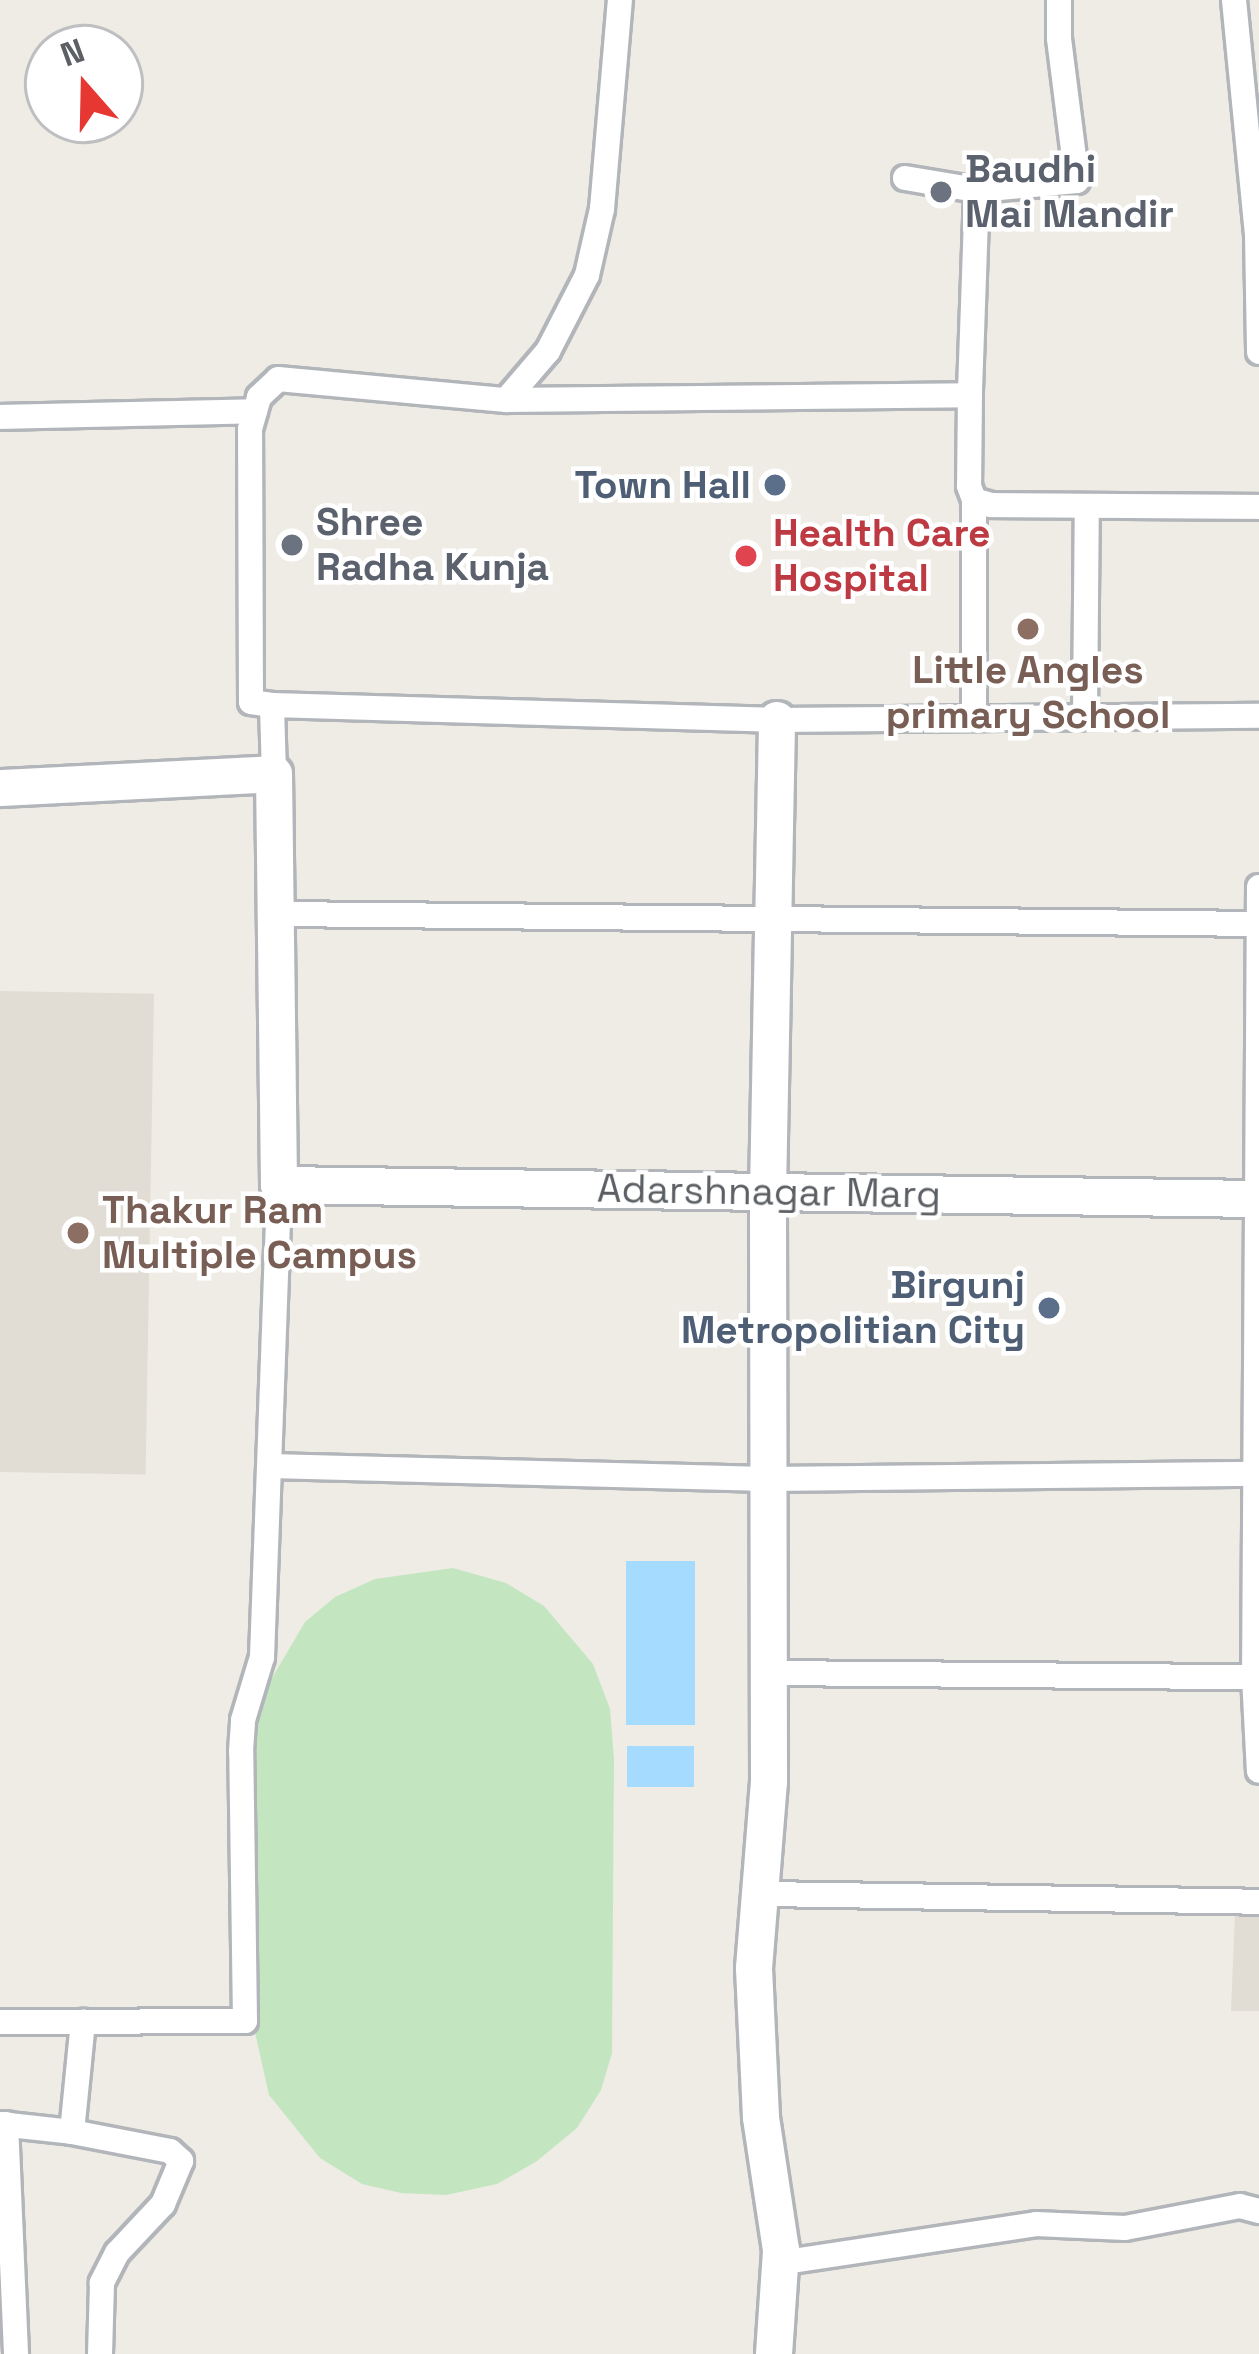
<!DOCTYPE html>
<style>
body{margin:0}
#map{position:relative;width:1259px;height:2354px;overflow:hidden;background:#eeece4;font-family:"Space Grotesk",sans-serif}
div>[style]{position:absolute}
.education>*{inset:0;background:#e1ddd5;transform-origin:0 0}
.green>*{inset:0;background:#c3e6c1}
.water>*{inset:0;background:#a5dbfe;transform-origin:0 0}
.roads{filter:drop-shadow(3px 0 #b2b5b9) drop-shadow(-3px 0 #b2b5b9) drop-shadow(0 3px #b2b5b9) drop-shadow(0 -3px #b2b5b9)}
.street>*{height:24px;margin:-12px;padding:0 12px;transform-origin:12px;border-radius:12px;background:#fff}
.secondary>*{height:36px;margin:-18px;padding:0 18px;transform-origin:18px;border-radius:18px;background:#fff}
.dots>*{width:33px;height:33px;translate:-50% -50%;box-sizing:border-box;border:6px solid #fff;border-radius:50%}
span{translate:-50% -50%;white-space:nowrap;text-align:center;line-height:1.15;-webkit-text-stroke:9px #fff;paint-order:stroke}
.worship-label{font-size:39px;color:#5b616d;font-weight:700}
.left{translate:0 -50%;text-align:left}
.service-label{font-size:39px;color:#4e5e75;font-weight:700}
.right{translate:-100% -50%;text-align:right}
.health-label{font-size:39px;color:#be3a42;font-weight:700}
.education-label{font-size:39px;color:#785e54;font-weight:700}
.street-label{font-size:39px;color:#5c6064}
.north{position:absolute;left:24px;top:24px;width:120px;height:120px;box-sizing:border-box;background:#fff;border:3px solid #bebfc1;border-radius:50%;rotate:340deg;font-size:33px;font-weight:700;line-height:48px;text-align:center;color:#5c6064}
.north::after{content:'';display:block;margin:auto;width:42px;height:54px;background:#e73732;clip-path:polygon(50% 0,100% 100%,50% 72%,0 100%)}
</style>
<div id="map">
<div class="education">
<div style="left:0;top:991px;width:154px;height:481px;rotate:1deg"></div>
<div style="clip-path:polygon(1235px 1913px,1259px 1914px,1259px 2011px,1231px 2011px)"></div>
</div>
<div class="green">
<div style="clip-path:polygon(453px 1568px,506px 1583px,544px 1606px,593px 1664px,610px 1709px,614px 1759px,612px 2053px,601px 2090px,577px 2128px,537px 2161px,497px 2184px,446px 2195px,401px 2193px,362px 2184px,320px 2158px,269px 2095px,250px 2010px,250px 1737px,255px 1707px,305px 1622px,335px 1597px,375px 1579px)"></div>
</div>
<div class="water">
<div style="left:626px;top:1561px;width:69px;height:164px"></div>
<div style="left:627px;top:1746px;width:67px;height:41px"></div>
</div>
<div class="roads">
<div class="street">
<div style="left:1234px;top:0;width:235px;rotate:84.4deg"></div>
<div style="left:1257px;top:234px;width:118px;rotate:89deg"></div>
<div style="left:905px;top:178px;width:73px;rotate:9.5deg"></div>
<div style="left:977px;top:190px;width:100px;rotate:-5.1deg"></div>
<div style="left:1077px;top:181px;width:144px;rotate:-97.2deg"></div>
<div style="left:1059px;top:38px;width:38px;rotate:-90deg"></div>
<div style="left:977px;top:190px;width:205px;rotate:92deg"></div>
<div style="left:970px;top:395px;width:91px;rotate:90.6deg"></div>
<div style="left:969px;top:486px;width:15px;rotate:70deg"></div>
<div style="left:974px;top:500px;width:18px;rotate:16deg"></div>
<div style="left:991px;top:505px;width:268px;rotate:0.4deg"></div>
<div style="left:506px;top:400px;width:65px;rotate:-49.4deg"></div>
<div style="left:548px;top:351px;width:85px;rotate:-62.8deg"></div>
<div style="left:587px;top:275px;width:68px;rotate:-77.2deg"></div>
<div style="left:602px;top:209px;width:210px;rotate:-85.1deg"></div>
<div style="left:0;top:417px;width:255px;rotate:-1.3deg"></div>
<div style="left:272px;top:705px;width:505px;rotate:1.7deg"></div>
<div style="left:777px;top:720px;width:482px;rotate:-0.5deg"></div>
<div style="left:1085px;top:715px;width:209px;rotate:-89.5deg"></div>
<div style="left:974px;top:716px;width:216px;rotate:-90deg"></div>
<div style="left:274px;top:774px;width:69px;rotate:-91.7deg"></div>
<div style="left:272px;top:705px;width:21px;rotate:-172deg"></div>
<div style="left:251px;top:702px;width:273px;rotate:-90.2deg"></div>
<div style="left:250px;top:429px;width:33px;rotate:-74deg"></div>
<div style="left:259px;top:397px;width:26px;rotate:-43deg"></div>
<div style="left:278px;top:379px;width:229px;rotate:5.3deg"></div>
<div style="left:506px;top:400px;width:464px;rotate:-0.6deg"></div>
<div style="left:1259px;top:887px;width:790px;rotate:90.36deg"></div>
<div style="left:1254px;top:1677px;width:94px;rotate:87deg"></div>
<div style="left:277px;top:914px;width:982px;rotate:0.58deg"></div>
<div style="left:270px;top:1466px;width:497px;rotate:1.5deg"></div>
<div style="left:767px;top:1479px;width:492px;rotate:-0.6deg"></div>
<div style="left:768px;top:1673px;width:491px;rotate:0.5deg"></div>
<div style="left:764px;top:1894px;width:495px;rotate:0.9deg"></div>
<div style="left:0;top:2022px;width:245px;rotate:-0.2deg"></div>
<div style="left:245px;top:2021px;width:270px;rotate:-90.8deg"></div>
<div style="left:241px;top:1751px;width:31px;rotate:-86deg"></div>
<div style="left:243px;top:1720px;width:66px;rotate:-73.2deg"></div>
<div style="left:262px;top:1657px;width:472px;rotate:-87.9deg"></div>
<div style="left:0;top:2124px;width:72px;rotate:6.3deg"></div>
<div style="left:72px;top:2132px;width:111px;rotate:-84.3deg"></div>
<div style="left:6px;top:2124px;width:230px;rotate:87.5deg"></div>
<div style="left:72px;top:2132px;width:100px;rotate:11deg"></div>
<div style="left:170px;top:2151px;width:15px;rotate:42deg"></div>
<div style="left:181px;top:2161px;width:47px;rotate:112.7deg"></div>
<div style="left:163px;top:2204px;width:67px;rotate:133.2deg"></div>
<div style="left:117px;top:2253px;width:34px;rotate:117deg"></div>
<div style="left:102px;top:2283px;width:71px;rotate:91.6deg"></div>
<div style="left:779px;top:2263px;width:260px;rotate:-8.6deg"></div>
<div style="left:1036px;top:2224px;width:89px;rotate:2.6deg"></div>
<div style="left:1125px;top:2228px;width:117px;rotate:-10.8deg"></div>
<div style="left:1240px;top:2206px;width:20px;rotate:15deg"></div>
</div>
<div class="secondary">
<div style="left:0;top:788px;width:274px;rotate:-2.9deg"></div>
<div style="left:274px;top:774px;width:411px;rotate:89.3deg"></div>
<div style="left:279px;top:1185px;width:980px;rotate:0.82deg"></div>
<div style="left:774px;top:2354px;width:104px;rotate:-86.1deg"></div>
<div style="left:781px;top:2250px;width:134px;rotate:-98.6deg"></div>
<div style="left:761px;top:2117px;width:149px;rotate:-92.7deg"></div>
<div style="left:754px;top:1968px;width:187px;rotate:-85.4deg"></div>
<div style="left:769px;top:1782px;width:590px;rotate:-90.1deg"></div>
<div style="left:768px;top:1192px;width:472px;rotate:-88.9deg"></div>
</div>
</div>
<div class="dots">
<div style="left:941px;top:192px;background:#6b7280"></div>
<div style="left:775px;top:485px;background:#5c6f8a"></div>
<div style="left:292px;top:545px;background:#6b7280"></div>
<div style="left:746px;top:556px;background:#e0444e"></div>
<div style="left:1028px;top:629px;background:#8d6e63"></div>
<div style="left:78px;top:1233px;background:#8d6e63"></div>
<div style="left:1049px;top:1308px;background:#5c6f8a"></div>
</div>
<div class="worship-label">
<span class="left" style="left:965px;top:192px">Baudhi<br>Mai Mandir</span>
<span class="left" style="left:316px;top:545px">Shree<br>Radha Kunja</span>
</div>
<div class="service-label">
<span class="right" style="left:751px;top:485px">Town Hall</span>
<span class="right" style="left:1025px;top:1308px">Birgunj<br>Metropolitian City</span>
</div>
<div class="health-label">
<span class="left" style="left:773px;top:556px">Health Care<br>Hospital</span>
</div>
<div class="education-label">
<span style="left:1028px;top:693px">Little Angles<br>primary School</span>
<span class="left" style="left:102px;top:1233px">Thakur Ram<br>Multiple Campus</span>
</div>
<div class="street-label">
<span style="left:769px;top:1192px;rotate:1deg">Adarshnagar Marg</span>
</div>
<div class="north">N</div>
</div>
